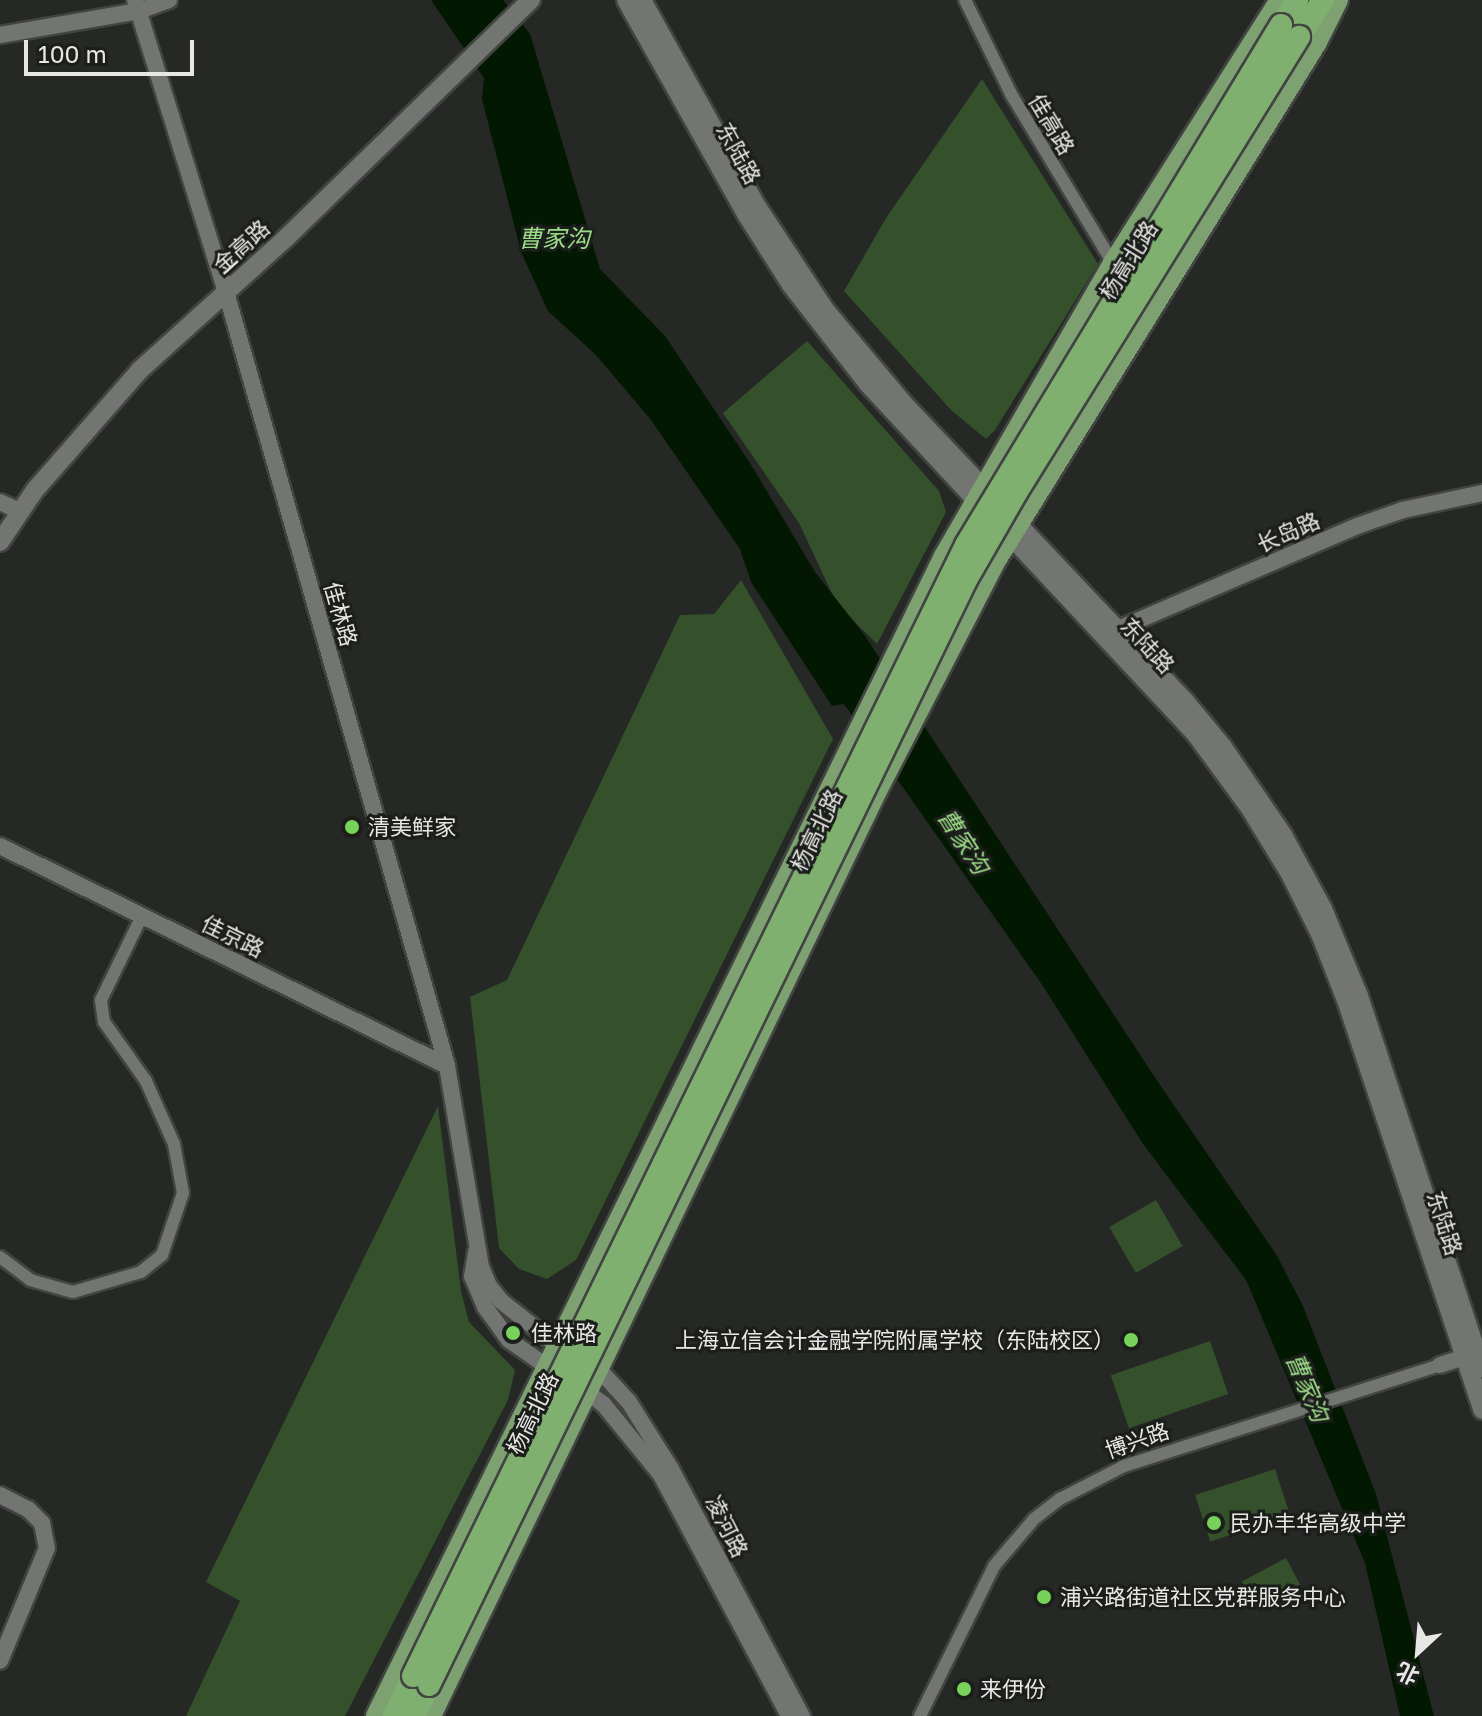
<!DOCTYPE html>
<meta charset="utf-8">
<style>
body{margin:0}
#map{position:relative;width:1482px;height:1716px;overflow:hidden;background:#252825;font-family:"Golos Text","Noto Sans SC",sans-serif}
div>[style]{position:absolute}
.green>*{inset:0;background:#34512b;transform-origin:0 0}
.water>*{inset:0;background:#031800}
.roads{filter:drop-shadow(2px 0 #424442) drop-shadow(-2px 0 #424442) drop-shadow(0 2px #424442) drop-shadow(0 -2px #424442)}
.minor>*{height:12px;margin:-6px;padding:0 6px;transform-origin:6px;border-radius:6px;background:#737572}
.tertiary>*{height:16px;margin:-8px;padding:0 8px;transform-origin:8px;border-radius:8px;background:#737572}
.secondary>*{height:18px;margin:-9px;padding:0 9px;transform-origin:9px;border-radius:9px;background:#737572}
.primary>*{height:20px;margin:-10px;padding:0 10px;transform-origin:10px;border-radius:10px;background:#7da171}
.trunk>*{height:22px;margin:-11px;padding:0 11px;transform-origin:11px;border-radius:11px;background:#80b070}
.bridges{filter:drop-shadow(2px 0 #424442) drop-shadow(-2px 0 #424442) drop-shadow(0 2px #424442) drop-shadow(0 -2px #424442)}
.trunk-bridge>*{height:22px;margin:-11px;padding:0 11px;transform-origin:11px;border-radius:11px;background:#80b070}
.dots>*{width:22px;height:22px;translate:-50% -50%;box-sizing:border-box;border:4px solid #1c1e1b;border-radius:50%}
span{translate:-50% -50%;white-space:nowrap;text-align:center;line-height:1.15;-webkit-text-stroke:6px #1c1e1b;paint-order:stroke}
.street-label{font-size:22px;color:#e7e8e6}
.poi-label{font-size:22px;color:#e7e8e6}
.left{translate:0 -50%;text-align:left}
.right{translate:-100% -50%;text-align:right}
.water-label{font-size:24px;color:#9bdc88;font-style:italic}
.north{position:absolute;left:1378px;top:1612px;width:80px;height:80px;-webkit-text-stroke:6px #1c1e1b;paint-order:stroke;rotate:206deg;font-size:22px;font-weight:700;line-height:32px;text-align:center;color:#e7e8e6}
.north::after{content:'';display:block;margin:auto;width:28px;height:36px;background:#e7e8e6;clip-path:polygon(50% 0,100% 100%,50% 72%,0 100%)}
.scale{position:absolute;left:24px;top:40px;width:170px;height:36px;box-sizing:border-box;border:4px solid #e7e8e6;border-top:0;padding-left:10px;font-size:24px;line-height:28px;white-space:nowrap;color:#e7e8e6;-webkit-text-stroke:6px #1c1e1b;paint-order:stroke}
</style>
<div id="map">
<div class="green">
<div style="clip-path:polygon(982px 79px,1098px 264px,995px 430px,986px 439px,951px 410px,844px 291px,886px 218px)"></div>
<div style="clip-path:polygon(807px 341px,939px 491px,946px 512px,877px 644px,837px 604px,799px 523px,723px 413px)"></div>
<div style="clip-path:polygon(741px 580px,833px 739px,593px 1226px,576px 1260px,547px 1279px,519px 1269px,499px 1248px,470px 997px,507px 980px,680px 615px,714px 614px)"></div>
<div style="clip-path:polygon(438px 1106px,461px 1291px,469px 1322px,515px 1370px,508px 1400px,345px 1716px,186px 1716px,240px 1601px,206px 1582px)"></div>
<div style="left:1156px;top:1200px;width:53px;height:54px;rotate:60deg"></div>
<div style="left:1210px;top:1341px;width:56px;height:105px;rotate:71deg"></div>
<div style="left:1275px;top:1469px;width:49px;height:84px;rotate:72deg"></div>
<div style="left:1286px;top:1558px;width:30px;height:50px;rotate:62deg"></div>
</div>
<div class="water">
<div style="clip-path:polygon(431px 0,503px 0,530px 34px,600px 269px,665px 336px,750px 463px,815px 572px,865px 636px,1158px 1082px,1276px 1254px,1303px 1306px,1376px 1494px,1434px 1716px,1400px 1716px,1365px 1563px,1246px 1280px,1143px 1144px,1043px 986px,844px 704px,832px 706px,751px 582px,740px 549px,651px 420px,596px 355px,548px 311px,521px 252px,482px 99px,484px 78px)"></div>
</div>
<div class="roads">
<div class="minor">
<div style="left:965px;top:0;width:105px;rotate:63.9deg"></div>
<div style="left:1011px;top:94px;width:197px;rotate:58.9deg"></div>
<div style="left:0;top:1257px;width:38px;rotate:37deg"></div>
<div style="left:30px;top:1280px;width:45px;rotate:15.6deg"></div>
<div style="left:73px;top:1292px;width:71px;rotate:-16.4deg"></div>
<div style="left:141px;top:1272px;width:27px;rotate:-39deg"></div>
<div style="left:162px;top:1255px;width:65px;rotate:-71.3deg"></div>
<div style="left:183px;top:1193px;width:50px;rotate:-100.4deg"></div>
<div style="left:174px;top:1144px;width:69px;rotate:-114deg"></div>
<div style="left:146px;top:1081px;width:72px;rotate:-125.4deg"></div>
<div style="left:104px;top:1022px;width:22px;rotate:-98deg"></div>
<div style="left:101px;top:1000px;width:93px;rotate:-64deg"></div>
<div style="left:920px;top:1716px;width:167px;rotate:-63.7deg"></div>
<div style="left:994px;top:1566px;width:62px;rotate:-49.6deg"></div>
<div style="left:1034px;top:1519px;width:33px;rotate:-38deg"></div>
<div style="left:1060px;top:1499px;width:72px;rotate:-27.3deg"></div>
<div style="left:1124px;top:1466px;width:332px;rotate:-17.7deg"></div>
</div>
<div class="tertiary">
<div style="left:135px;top:0;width:306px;rotate:72.7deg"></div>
<div style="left:226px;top:292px;width:805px;rotate:74.06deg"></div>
<div style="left:447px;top:1066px;width:204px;rotate:80.4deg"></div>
<div style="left:481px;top:1267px;width:21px;rotate:67deg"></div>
<div style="left:489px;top:1286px;width:19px;rotate:51deg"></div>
<div style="left:501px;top:1301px;width:61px;rotate:38.4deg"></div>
<div style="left:549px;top:1339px;width:23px;rotate:29deg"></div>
<div style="left:0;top:35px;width:141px;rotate:-9.8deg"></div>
<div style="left:139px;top:11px;width:32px;rotate:-20deg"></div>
<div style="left:0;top:502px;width:21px;rotate:25deg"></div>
<div style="left:1118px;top:629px;width:260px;rotate:-23.3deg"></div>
<div style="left:1357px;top:526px;width:49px;rotate:-19.2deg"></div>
<div style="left:1403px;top:510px;width:81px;rotate:-12.1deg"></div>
<div style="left:0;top:846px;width:498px;rotate:26.2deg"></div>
<div style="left:476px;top:1252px;width:24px;rotate:99deg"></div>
<div style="left:472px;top:1276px;width:34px;rotate:67deg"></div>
<div style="left:485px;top:1307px;width:41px;rotate:54deg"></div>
<div style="left:509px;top:1340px;width:57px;rotate:35.1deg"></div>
<div style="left:593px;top:1363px;width:53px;rotate:47.3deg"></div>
<div style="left:629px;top:1402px;width:79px;rotate:57.9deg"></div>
<div style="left:671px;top:1469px;width:280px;rotate:62.1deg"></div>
<div style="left:1440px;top:1365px;width:39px;rotate:-18deg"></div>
<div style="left:579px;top:1386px;width:31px;rotate:37deg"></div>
<div style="left:604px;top:1405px;width:90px;rotate:50.8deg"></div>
<div style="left:661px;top:1475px;width:273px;rotate:62deg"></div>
<div style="left:0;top:1495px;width:31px;rotate:27deg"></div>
<div style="left:28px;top:1509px;width:20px;rotate:45deg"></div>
<div style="left:42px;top:1523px;width:25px;rotate:79deg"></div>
<div style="left:47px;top:1548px;width:122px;rotate:112.6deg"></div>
</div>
<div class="secondary">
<div style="left:626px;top:0;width:245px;rotate:60.7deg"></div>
<div style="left:746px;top:214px;width:84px;rotate:57.6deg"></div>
<div style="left:791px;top:285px;width:125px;rotate:52.1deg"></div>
<div style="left:868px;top:384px;width:171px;rotate:47.1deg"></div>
<div style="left:642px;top:0;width:238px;rotate:60.9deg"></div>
<div style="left:758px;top:208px;width:123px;rotate:56.6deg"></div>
<div style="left:826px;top:311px;width:123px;rotate:50deg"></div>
<div style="left:905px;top:405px;width:407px;rotate:46.6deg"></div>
<div style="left:1185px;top:701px;width:60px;rotate:50.4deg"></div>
<div style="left:1223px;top:747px;width:107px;rotate:55.7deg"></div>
<div style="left:1283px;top:835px;width:84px;rotate:61.6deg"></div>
<div style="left:1323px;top:909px;width:94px;rotate:67.5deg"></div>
<div style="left:1359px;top:996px;width:392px;rotate:71.7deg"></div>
<div style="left:1002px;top:527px;width:281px;rotate:46.9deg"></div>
<div style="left:1194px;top:732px;width:97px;rotate:53.8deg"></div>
<div style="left:1251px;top:810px;width:75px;rotate:58.6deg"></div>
<div style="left:1290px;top:874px;width:69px;rotate:63.4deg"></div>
<div style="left:1321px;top:936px;width:69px;rotate:68.7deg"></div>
<div style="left:1346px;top:1000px;width:432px;rotate:71.6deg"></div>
<div style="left:0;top:542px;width:63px;rotate:-56.1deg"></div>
<div style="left:35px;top:490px;width:159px;rotate:-48.8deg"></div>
<div style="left:140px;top:370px;width:197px;rotate:-42.1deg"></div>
<div style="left:286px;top:238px;width:342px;rotate:-44.2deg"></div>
</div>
<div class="primary">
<div style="left:376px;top:1716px;width:1292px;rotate:-63.91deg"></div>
<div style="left:944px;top:556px;width:338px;rotate:-60deg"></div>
<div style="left:1113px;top:263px;width:312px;rotate:-57.6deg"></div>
<div style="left:431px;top:1716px;width:1027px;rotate:-64.26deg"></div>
<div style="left:877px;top:791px;width:261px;rotate:-62.7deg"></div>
<div style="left:997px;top:559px;width:606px;rotate:-58.23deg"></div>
<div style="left:1316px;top:44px;width:49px;rotate:-63.4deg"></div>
</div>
<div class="trunk">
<div style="left:1281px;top:25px;width:30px;rotate:-57deg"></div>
<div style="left:1299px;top:37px;width:44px;rotate:-57deg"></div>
<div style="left:394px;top:1716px;width:44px;rotate:-64.6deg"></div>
<div style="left:414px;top:1716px;width:34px;rotate:-64deg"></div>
</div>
</div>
<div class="bridges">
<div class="trunk-bridge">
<div style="left:413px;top:1676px;width:1259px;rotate:-63.94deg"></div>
<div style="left:966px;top:545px;width:608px;rotate:-58.79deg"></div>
<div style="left:429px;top:1685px;width:1229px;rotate:-64.08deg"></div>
<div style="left:966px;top:580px;width:100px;rotate:-60.1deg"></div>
<div style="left:1016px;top:493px;width:537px;rotate:-58.18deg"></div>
</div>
</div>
<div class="dots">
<div style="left:352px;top:827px;background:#77d259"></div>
<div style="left:513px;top:1333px;background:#77d259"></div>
<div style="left:1131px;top:1340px;background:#77d259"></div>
<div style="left:1214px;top:1523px;background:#77d259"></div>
<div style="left:1044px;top:1597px;background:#77d259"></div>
<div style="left:964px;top:1689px;background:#77d259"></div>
</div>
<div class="street-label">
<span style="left:1052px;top:124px;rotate:59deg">佳高路</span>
<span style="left:739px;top:153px;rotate:61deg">东陆路</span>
<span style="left:241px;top:246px;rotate:-42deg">金高路</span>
<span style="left:1128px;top:260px;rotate:-58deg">杨高北路</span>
<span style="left:1288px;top:532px;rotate:-24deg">长岛路</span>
<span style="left:341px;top:614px;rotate:74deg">佳林路</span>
<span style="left:1148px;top:645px;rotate:47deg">东陆路</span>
<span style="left:816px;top:830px;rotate:-64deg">杨高北路</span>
<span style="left:233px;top:936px;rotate:26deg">佳京路</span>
<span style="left:1445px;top:1223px;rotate:72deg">东陆路</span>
<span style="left:532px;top:1413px;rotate:-64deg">杨高北路</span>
<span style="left:1137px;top:1440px;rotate:-19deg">博兴路</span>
<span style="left:727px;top:1526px;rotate:63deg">凌河路</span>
</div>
<div class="poi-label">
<span class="left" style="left:368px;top:827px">清美鲜家</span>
<span class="left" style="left:531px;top:1333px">佳林路</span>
<span class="right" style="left:1115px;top:1340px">上海立信会计金融学院附属学校（东陆校区）</span>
<span class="left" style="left:1230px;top:1523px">民办丰华高级中学</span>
<span class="left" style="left:1060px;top:1597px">浦兴路街道社区党群服务中心</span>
<span class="left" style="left:980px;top:1689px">来伊份</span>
</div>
<div class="water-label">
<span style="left:554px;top:238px">曹家沟</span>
<span style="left:964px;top:841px;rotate:57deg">曹家沟</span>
<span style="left:1308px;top:1387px;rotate:67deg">曹家沟</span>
</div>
<div class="north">北</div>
<div class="scale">100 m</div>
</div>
